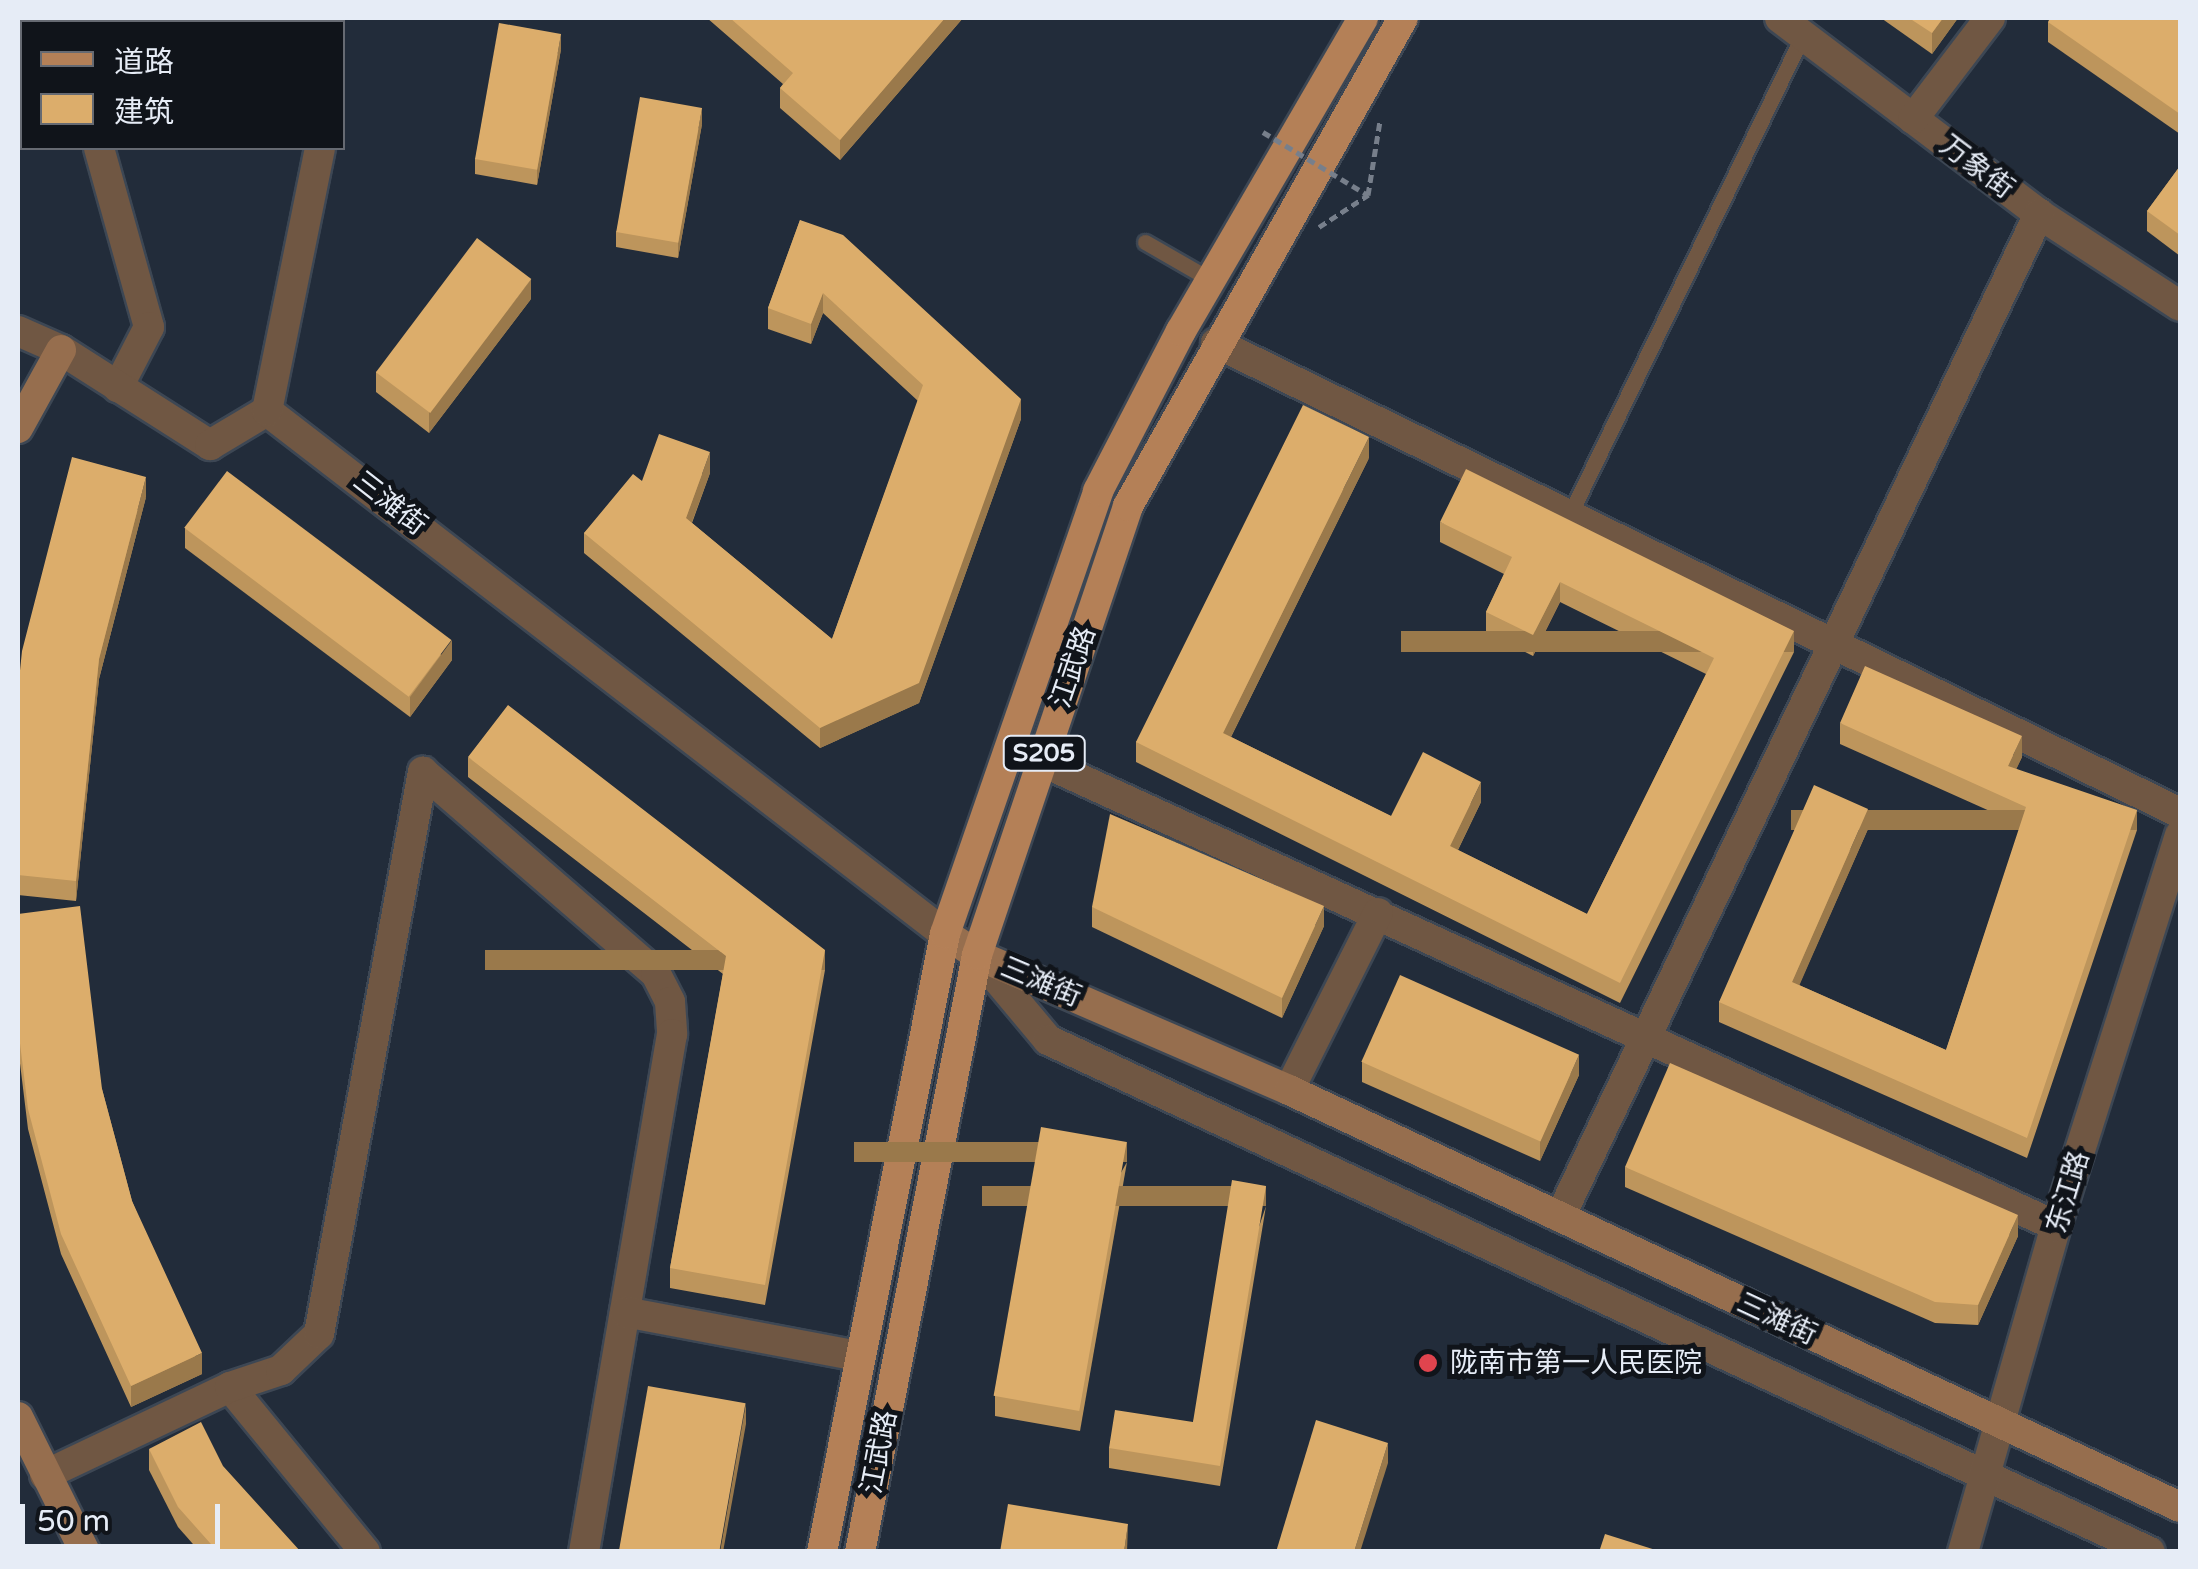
<!DOCTYPE html>
<meta charset="utf-8">
<style>
body{margin:0}
#map{position:relative;width:2198px;height:1569px;overflow:hidden;background:#222c3a;font-family:"Varela Round","Noto Sans SC",sans-serif}
div>[style]{position:absolute}
.path>*{height:5px;margin-top:-2.5px;transform-origin:0;background:repeating-linear-gradient(90deg,#777f8b 0 8px,transparent 0 13px)}
.roads{filter:drop-shadow(2px 0 #3d4754) drop-shadow(-2px 0 #3d4754) drop-shadow(0 2px #3d4754) drop-shadow(0 -2px #3d4754)}
.lane>*{height:15px;margin:-7.5px;padding:0 7.5px;transform-origin:7.5px;border-radius:7.5px;background:#705743}
.street>*{height:30px;margin:-15px;padding:0 15px;transform-origin:15px;border-radius:15px;background:#705743}
.secondary>*{height:30px;margin:-15px;padding:0 15px;transform-origin:15px;border-radius:15px;background:#966e4e}
.primary>*{height:30px;margin:-15px;padding:0 15px;transform-origin:15px;border-radius:15px;background:#b48057}
.path-bridge>*{height:5px;margin-top:-2.5px;transform-origin:0;background:repeating-linear-gradient(90deg,#777f8b 0 8px,transparent 0 13px)}
.wall>*{inset:0;background:#bd955c}
.shaded-wall>*{inset:0;background:#9a794b;transform-origin:0 0}
.building>*{inset:0;background:#dcad6b;transform-origin:0 0}
.dots>*{width:28px;height:28px;translate:-50% -50%;box-sizing:border-box;border:5px solid #10141a;border-radius:50%}
span{translate:-50% -50%;white-space:nowrap;text-align:center;line-height:1.15;-webkit-text-stroke:10px #10141a;paint-order:stroke}
.shield-label span{padding:2px 8px;background:#10141a;border:2px solid;border-radius:8px;-webkit-text-stroke-width:0}
.shield-label{font-size:25px;color:#e6ecf6;font-weight:700}
.street-label{font-size:28px;color:#e6ecf6}
.poi-label{font-size:28px;color:#e6ecf6}
.left{translate:0 -50%;text-align:left}
.frame{position:absolute;inset:0;border:20px solid #e6ecf6;pointer-events:none}
.legend{position:absolute;left:20px;top:20px;width:325px;height:130px;box-sizing:border-box;background:#10141a;border:2px solid #666a72;margin:0;padding:12px 18px;list-style:none;font-size:30px;color:#e6ecf6}
.legend li{display:flex;align-items:center;gap:20px;height:50px}
.legend b{width:50px;border:2px solid #666a72}
.scale{position:absolute;left:20px;top:1504px;width:200px;height:45px;box-sizing:border-box;border:5px solid #e6ecf6;border-top:0;padding-left:12px;font-size:30px;line-height:35px;white-space:nowrap;color:#e6ecf6;-webkit-text-stroke:8px #10141a;paint-order:stroke}
</style>
<div id="map">
<div class="path">
<div style="left:1319px;top:227px;width:59px;rotate:-33.1deg"></div>
<div style="left:1368px;top:195px;width:75px;rotate:-80.8deg"></div>
</div>
<div class="roads">
<div class="lane">
<div style="left:1145px;top:242px;width:76px;rotate:29.9deg"></div>
<div style="left:1570px;top:514px;width:533px;rotate:-64.06deg"></div>
</div>
<div class="street">
<div style="left:275px;top:18px;width:6px;rotate:39deg"></div>
<div style="left:1780px;top:18px;width:325px;rotate:37.1deg"></div>
<div style="left:2039px;top:214px;width:168px;rotate:33.1deg"></div>
<div style="left:99px;top:22px;width:4px;rotate:-76deg"></div>
<div style="left:1913px;top:119px;width:127px;rotate:-52.7deg"></div>
<div style="left:99px;top:148px;width:186px;rotate:74.4deg"></div>
<div style="left:149px;top:327px;width:68px;rotate:117.3deg"></div>
<div style="left:18px;top:331px;width:47px;rotate:23.8deg"></div>
<div style="left:61px;top:350px;width:177px;rotate:32.5deg"></div>
<div style="left:210px;top:445px;width:66px;rotate:-30.8deg"></div>
<div style="left:267px;top:411px;width:856px;rotate:37.65deg"></div>
<div style="left:1216px;top:343px;width:1072px;rotate:25.99deg"></div>
<div style="left:267px;top:411px;width:268px;rotate:-78.6deg"></div>
<div style="left:1041px;top:761px;width:1116px;rotate:24.61deg"></div>
<div style="left:423px;top:772px;width:308px;rotate:40.9deg"></div>
<div style="left:656px;top:974px;width:31px;rotate:63deg"></div>
<div style="left:670px;top:1002px;width:32px;rotate:86deg"></div>
<div style="left:672px;top:1034px;width:525px;rotate:99.64deg"></div>
<div style="left:977px;top:955px;width:111px;rotate:50.1deg"></div>
<div style="left:1048px;top:1040px;width:1215px;rotate:24.92deg"></div>
<div style="left:1289px;top:1090px;width:198px;rotate:-63.3deg"></div>
<div style="left:1560px;top:1217px;width:1112px;rotate:-64.47deg"></div>
<div style="left:625px;top:1312px;width:237px;rotate:10.7deg"></div>
<div style="left:230px;top:1387px;width:213px;rotate:50.7deg"></div>
<div style="left:45px;top:1475px;width:205px;rotate:-25.4deg"></div>
<div style="left:230px;top:1387px;width:54px;rotate:-18.4deg"></div>
<div style="left:281px;top:1370px;width:52px;rotate:-43.5deg"></div>
<div style="left:319px;top:1334px;width:572px;rotate:-79.52deg"></div>
<div style="left:1963px;top:1552px;width:339px;rotate:-74.1deg"></div>
<div style="left:2056px;top:1226px;width:410px;rotate:-72.4deg"></div>
</div>
<div class="secondary">
<div style="left:18px;top:428px;width:89px;rotate:-61.1deg"></div>
<div style="left:945px;top:934px;width:38px;rotate:33deg"></div>
<div style="left:977px;top:955px;width:340px;rotate:23.4deg"></div>
<div style="left:1289px;top:1090px;width:984px;rotate:25.08deg"></div>
<div style="left:18px;top:1417px;width:151px;rotate:63.6deg"></div>
</div>
<div class="primary">
<div style="left:822px;top:1552px;width:630px;rotate:-78.74deg"></div>
<div style="left:945px;top:934px;width:469px;rotate:-70.9deg"></div>
<div style="left:1098px;top:491px;width:180px;rotate:-62.6deg"></div>
<div style="left:1181px;top:331px;width:362px;rotate:-59.8deg"></div>
<div style="left:860px;top:1552px;width:608px;rotate:-78.91deg"></div>
<div style="left:977px;top:955px;width:474px;rotate:-71.4deg"></div>
<div style="left:1128px;top:506px;width:560px;rotate:-60.6deg"></div>
</div>
</div>
<div class="path-bridge">
<div style="left:1263px;top:132px;width:122px;rotate:31deg"></div>
</div>
<div class="wall">
<div style="clip-path:polygon(707px 18px,836px 18px,839px 20px,841px 18px,963px 18px,840px 160px,780px 108px,780px 88px,783px 84px)"></div>
<div style="clip-path:polygon(1881px 18px,1958px 18px,1932px 54px)"></div>
<div style="clip-path:polygon(2180px 18px,2180px 134px,2048px 42px,2048px 22px)"></div>
<div style="clip-path:polygon(561px 49px,537px 185px,475px 174px,475px 159px)"></div>
<div style="clip-path:polygon(702px 124px,678px 258px,616px 247px,616px 232px)"></div>
<div style="clip-path:polygon(2180px 166px,2180px 256px,2147px 231px,2147px 211px)"></div>
<div style="clip-path:polygon(800px 220px,1021px 419px,919px 703px,820px 748px,584px 553px,584px 533px,642px 481px,710px 473px,692px 523px,832px 639px,918px 401px,823px 313px,811px 344px,768px 329px,768px 308px)"></div>
<div style="clip-path:polygon(531px 299px,429px 433px,376px 392px,376px 372px)"></div>
<div style="clip-path:polygon(1369px 458px,1231px 737px,1391px 816px,1481px 802px,1458px 850px,1587px 914px,1706px 674px,1560px 602px,1533px 656px,1486px 632px,1486px 612px,1504px 574px,1440px 542px,1440px 522px,1794px 652px,1620px 1003px,1136px 762px,1136px 742px)"></div>
<div style="clip-path:polygon(146px 497px,99px 679px,76px 901px,18px 895px,18px 690px)"></div>
<div style="clip-path:polygon(185px 528px,452px 660px,410px 717px,185px 548px)"></div>
<div style="clip-path:polygon(1840px 723px,2022px 757px,2016px 769px,2137px 830px,2027px 1158px,1719px 1022px,1719px 1002px,1868px 829px,1799px 985px,1946px 1050px,2021px 825px,1840px 744px)"></div>
<div style="clip-path:polygon(468px 757px,825px 970px,765px 1305px,670px 1288px,670px 1268px,723px 974px,468px 777px)"></div>
<div style="clip-path:polygon(1092px 907px,1324px 926px,1282px 1018px,1092px 927px)"></div>
<div style="clip-path:polygon(18px 914px,102px 1089px,132px 1201px,202px 1374px,131px 1407px,61px 1254px,28px 1129px,18px 1047px)"></div>
<div style="clip-path:polygon(1362px 1062px,1579px 1075px,1540px 1161px,1362px 1082px)"></div>
<div style="clip-path:polygon(1127px 1162px,1080px 1431px,995px 1416px,995px 1396px)"></div>
<div style="clip-path:polygon(1625px 1167px,2018px 1236px,1978px 1325px,1935px 1323px,1625px 1187px)"></div>
<div style="clip-path:polygon(1266px 1206px,1220px 1486px,1109px 1468px,1109px 1448px,1193px 1422px)"></div>
<div style="clip-path:polygon(149px 1449px,301px 1552px,200px 1552px,178px 1527px,149px 1470px)"></div>
</div>
<div class="shaded-wall">
<div style="clip-path:polygon(945px 18px,963px 18px,840px 160px,840px 140px)"></div>
<div style="clip-path:polygon(1943px 18px,1958px 18px,1932px 54px,1932px 33px)"></div>
<div style="clip-path:polygon(561px 34px,561px 49px,537px 185px,537px 170px)"></div>
<div style="clip-path:polygon(702px 108px,702px 124px,678px 258px,678px 242px)"></div>
<div style="clip-path:polygon(531px 279px,531px 299px,429px 433px,429px 412px)"></div>
<div style="clip-path:polygon(823px 293px,823px 313px,811px 344px,811px 324px)"></div>
<div style="clip-path:polygon(1021px 399px,1021px 419px,919px 703px,820px 748px,820px 728px)"></div>
<div style="clip-path:polygon(1369px 437px,1369px 458px,1223px 753px,1223px 733px)"></div>
<div style="clip-path:polygon(710px 452px,710px 473px,686px 538px,686px 518px)"></div>
<div style="clip-path:polygon(146px 477px,146px 497px,99px 679px,76px 901px,76px 881px,99px 659px)"></div>
<div style="clip-path:polygon(1560px 582px,1560px 602px,1533px 656px,1533px 635px)"></div>
<div style="left:1794px;top:631px;width:21px;height:393px;rotate:90deg"></div>
<div style="clip-path:polygon(452px 640px,452px 660px,410px 717px,410px 697px)"></div>
<div style="clip-path:polygon(2022px 736px,2022px 757px,2008px 787px,2008px 766px)"></div>
<div style="clip-path:polygon(1481px 782px,1481px 802px,1450px 866px,1450px 846px)"></div>
<div style="clip-path:polygon(1868px 809px,1868px 829px,1792px 1002px,1792px 982px)"></div>
<div style="left:2137px;top:810px;width:20px;height:346px;rotate:90deg"></div>
<div style="clip-path:polygon(1324px 906px,1324px 926px,1282px 1018px,1282px 998px)"></div>
<div style="left:825px;top:950px;width:20px;height:340px;rotate:90deg"></div>
<div style="clip-path:polygon(1579px 1055px,1579px 1075px,1540px 1161px,1540px 1141px)"></div>
<div style="left:1127px;top:1142px;width:20px;height:273px;rotate:90deg"></div>
<div style="left:1266px;top:1186px;width:20px;height:284px;rotate:90deg"></div>
<div style="clip-path:polygon(2018px 1215px,2018px 1236px,1978px 1325px,1978px 1305px)"></div>
<div style="clip-path:polygon(202px 1353px,202px 1374px,131px 1407px,131px 1386px)"></div>
<div style="clip-path:polygon(746px 1403px,746px 1424px,723px 1552px,720px 1552px)"></div>
<div style="clip-path:polygon(1388px 1443px,1388px 1463px,1360px 1552px,1354px 1552px)"></div>
<div style="clip-path:polygon(1128px 1524px,1127px 1552px,1124px 1552px)"></div>
</div>
<div class="building">
<div style="clip-path:polygon(730px 18px,836px 18px,839px 20px,841px 18px,945px 18px,840px 140px,780px 88px,793px 73px)"></div>
<div style="clip-path:polygon(1909px 18px,1943px 18px,1932px 33px)"></div>
<div style="clip-path:polygon(2050px 18px,2180px 18px,2180px 114px,2048px 22px)"></div>
<div style="left:499px;top:23px;width:63px;height:138px;rotate:10deg"></div>
<div style="left:640px;top:97px;width:63px;height:137px;rotate:10deg"></div>
<div style="clip-path:polygon(2180px 166px,2180px 235px,2147px 211px)"></div>
<div style="clip-path:polygon(800px 220px,843px 235px,1021px 399px,919px 683px,820px 728px,584px 533px,633px 474px,642px 481px,659px 434px,710px 452px,686px 518px,832px 639px,923px 385px,823px 293px,811px 324px,768px 308px)"></div>
<div style="left:477px;top:238px;width:68px;height:168px;rotate:37deg"></div>
<div style="clip-path:polygon(1303px 405px,1369px 437px,1223px 733px,1391px 816px,1423px 752px,1481px 782px,1450px 846px,1587px 914px,1714px 658px,1560px 582px,1533px 635px,1486px 612px,1512px 557px,1440px 522px,1466px 469px,1794px 631px,1620px 983px,1136px 742px)"></div>
<div style="clip-path:polygon(72px 457px,146px 477px,99px 659px,76px 881px,18px 875px,18px 690px,22px 651px)"></div>
<div style="left:227px;top:471px;width:281px;height:71px;rotate:37deg"></div>
<div style="clip-path:polygon(1865px 666px,2022px 736px,2008px 766px,2137px 810px,2027px 1138px,1719px 1002px,1814px 785px,1868px 809px,1792px 982px,1946px 1050px,2026px 807px,1840px 723px)"></div>
<div style="clip-path:polygon(508px 705px,825px 950px,765px 1285px,670px 1268px,726px 956px,468px 757px)"></div>
<div style="clip-path:polygon(1110px 814px,1324px 906px,1282px 998px,1092px 907px)"></div>
<div style="clip-path:polygon(80px 906px,102px 1089px,132px 1201px,202px 1353px,131px 1386px,61px 1234px,28px 1109px,18px 1027px,18px 914px)"></div>
<div style="left:1400px;top:975px;width:196px;height:95px;rotate:24deg"></div>
<div style="clip-path:polygon(1670px 1063px,2018px 1215px,1978px 1305px,1935px 1302px,1625px 1167px)"></div>
<div style="left:1041px;top:1127px;width:87px;height:273px;rotate:10deg"></div>
<div style="clip-path:polygon(1232px 1180px,1266px 1186px,1220px 1466px,1109px 1448px,1115px 1410px,1193px 1422px)"></div>
<div style="left:648px;top:1386px;width:99px;height:169px;rotate:10deg"></div>
<div style="clip-path:polygon(1316px 1420px,1388px 1443px,1354px 1552px,1276px 1552px)"></div>
<div style="clip-path:polygon(201px 1422px,223px 1466px,301px 1552px,218px 1552px,178px 1507px,149px 1449px)"></div>
<div style="clip-path:polygon(1008px 1504px,1128px 1524px,1124px 1552px,1000px 1552px)"></div>
<div style="clip-path:polygon(1605px 1534px,1662px 1552px,1599px 1552px)"></div>
</div>
<div class="dots">
<div style="left:1428px;top:1363px;background:#e0444e"></div>
</div>
<div class="shield-label">
<span style="left:1044px;top:753px">S205</span>
</div>
<div class="street-label">
<span style="left:1977px;top:167px;rotate:37deg">万象街</span>
<span style="left:390px;top:503px;rotate:38deg">三滩街</span>
<span style="left:1073px;top:667px;rotate:-71deg">江武路</span>
<span style="left:1041px;top:982px;rotate:23deg">三滩街</span>
<span style="left:2068px;top:1192px;rotate:-73deg">东江路</span>
<span style="left:1777px;top:1319px;rotate:25deg">三滩街</span>
<span style="left:879px;top:1452px;rotate:-79deg">江武路</span>
</div>
<div class="poi-label">
<span class="left" style="left:1450px;top:1363px">陇南市第一人民医院</span>
</div>
<div class="frame"></div>
<ul class="legend">
<li><b style="height:12px;background:#b48057"></b>道路</li>
<li><b style="height:28px;background:#dcad6b"></b>建筑</li>
</ul>
<div class="scale">50 m</div>
</div>
